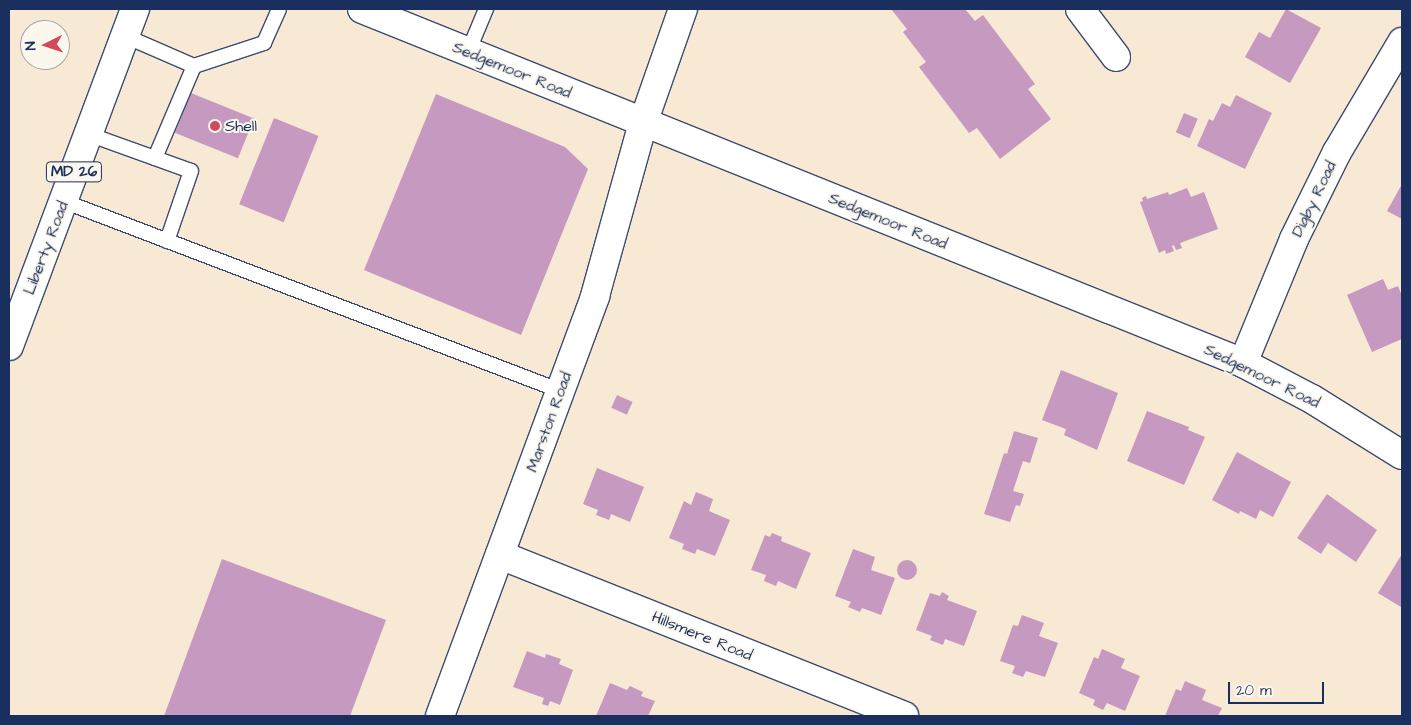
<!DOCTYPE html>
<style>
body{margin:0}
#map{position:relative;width:1411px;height:725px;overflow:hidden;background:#f7e9d4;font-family:"Architects Daughter",sans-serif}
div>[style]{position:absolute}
.building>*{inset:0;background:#c699c1;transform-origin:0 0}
.round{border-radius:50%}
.roads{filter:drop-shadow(1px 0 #3c4b70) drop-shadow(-1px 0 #3c4b70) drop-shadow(0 1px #3c4b70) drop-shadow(0 -1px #3c4b70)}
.service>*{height:14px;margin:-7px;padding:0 7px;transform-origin:7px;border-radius:7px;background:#fff}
.minor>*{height:28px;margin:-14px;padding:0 14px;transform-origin:14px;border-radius:14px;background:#fff}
.primary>*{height:28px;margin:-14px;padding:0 14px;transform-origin:14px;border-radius:14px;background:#fff}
.dots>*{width:14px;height:14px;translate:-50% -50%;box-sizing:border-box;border:2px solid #fbf7ec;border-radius:50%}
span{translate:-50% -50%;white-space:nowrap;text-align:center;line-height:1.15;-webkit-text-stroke:4px #fbf7ec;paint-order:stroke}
.shield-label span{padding:1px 4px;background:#fbf7ec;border:1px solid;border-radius:4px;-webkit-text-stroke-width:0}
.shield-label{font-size:15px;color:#1b2f5e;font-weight:700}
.street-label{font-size:16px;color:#1b2f5e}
.poi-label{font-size:16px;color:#1b2f5e}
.left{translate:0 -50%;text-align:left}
.frame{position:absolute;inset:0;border:10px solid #1b2f5e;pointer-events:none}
.north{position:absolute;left:20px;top:20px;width:50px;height:50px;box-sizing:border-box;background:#fbf7ec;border:1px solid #a1a7b3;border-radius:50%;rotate:266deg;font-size:14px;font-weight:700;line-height:20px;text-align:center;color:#1b2f5e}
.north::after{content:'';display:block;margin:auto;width:18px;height:22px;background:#d1495b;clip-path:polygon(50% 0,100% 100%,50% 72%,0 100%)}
.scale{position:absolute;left:1228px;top:682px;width:96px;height:22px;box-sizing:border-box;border:2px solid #1b2f5e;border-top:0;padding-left:6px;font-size:15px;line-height:18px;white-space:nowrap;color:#1b2f5e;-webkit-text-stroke:4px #fbf7ec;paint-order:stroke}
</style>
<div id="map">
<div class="building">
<div style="clip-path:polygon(891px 9px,965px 9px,975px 21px,983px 15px,1035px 84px,1028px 89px,1051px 119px,1000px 159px,977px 128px,969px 133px,919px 67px,926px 62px,903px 32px,907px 29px)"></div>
<div style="clip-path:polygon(1286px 9px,1321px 28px,1290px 83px,1245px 57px,1259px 32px,1270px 38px)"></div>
<div style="left:191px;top:93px;width:68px;height:43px;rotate:22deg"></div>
<div style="clip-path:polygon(436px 94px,565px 147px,588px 169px,521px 335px,364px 270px)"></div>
<div style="clip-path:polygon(1236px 95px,1272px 113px,1245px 169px,1197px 146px,1209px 119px,1213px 121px,1222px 103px,1230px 107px)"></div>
<div style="left:1184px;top:113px;width:15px;height:21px;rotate:23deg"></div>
<div style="left:274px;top:118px;width:48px;height:93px;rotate:22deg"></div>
<div style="clip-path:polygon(1402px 184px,1402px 219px,1387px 211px)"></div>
<div style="clip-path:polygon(1187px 188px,1191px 197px,1204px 192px,1218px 229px,1180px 243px,1182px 248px,1176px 250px,1174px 245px,1172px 246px,1174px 251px,1166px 254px,1165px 250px,1159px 253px,1140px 202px,1143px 201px,1142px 198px,1146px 196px,1147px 199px,1168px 192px,1169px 195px)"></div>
<div style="clip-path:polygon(1383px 279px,1388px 290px,1398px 286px,1402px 296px,1402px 339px,1372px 352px,1347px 295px)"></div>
<div style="clip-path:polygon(1061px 370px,1118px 393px,1097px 450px,1064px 435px,1066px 429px,1042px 420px)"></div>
<div style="left:617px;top:395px;width:17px;height:14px;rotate:24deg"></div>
<div style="clip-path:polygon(1147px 411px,1189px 427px,1188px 430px,1205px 437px,1184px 485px,1127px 461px)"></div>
<div style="clip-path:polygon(1014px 431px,1038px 438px,1030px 463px,1023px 461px,1013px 491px,1024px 494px,1020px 506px,1016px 505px,1010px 522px,984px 514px,1004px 453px,1007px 454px)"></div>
<div style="clip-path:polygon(1237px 452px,1291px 482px,1273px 517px,1260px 510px,1256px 519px,1240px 511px,1239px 514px,1212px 500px)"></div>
<div style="clip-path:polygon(597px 468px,644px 487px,630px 522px,611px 514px,609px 520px,596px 515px,598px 510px,583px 504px)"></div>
<div style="clip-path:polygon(696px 492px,713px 499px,709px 511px,730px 520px,715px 556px,697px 549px,695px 554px,682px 549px,684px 544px,669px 538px,684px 501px,691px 505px)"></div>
<div style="clip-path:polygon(1327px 494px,1377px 530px,1356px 562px,1328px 543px,1321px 554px,1297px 538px)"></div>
<div style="clip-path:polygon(772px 533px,782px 537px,781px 541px,811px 553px,796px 589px,778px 581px,776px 586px,764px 581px,766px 575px,751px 570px,765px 535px,770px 537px)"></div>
<div style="clip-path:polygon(853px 549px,875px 557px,871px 570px,895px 578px,881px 615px,862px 608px,860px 612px,848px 607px,851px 602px,835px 596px)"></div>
<div style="clip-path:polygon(1402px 554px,1402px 606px,1401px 607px,1378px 593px)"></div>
<div style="clip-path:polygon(222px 559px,386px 620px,350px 716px,164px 716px)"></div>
<div class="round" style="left:897px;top:560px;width:20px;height:20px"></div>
<div style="clip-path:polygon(942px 592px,949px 596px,947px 600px,977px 611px,964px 646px,945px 639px,943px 645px,930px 640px,932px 636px,916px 630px,930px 593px,940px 596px)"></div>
<div style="clip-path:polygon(1022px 615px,1044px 623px,1039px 636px,1058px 643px,1045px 677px,1026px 671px,1023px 677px,1012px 673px,1015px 666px,1000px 661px,1013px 625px,1018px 626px)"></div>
<div style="clip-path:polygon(1102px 649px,1125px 659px,1121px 668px,1140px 676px,1125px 711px,1107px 703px,1103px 710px,1093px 705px,1095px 700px,1079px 693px,1094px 657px,1098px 659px)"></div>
<div style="clip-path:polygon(527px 651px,545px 658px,546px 654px,561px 659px,559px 664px,573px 670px,560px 705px,550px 701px,548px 706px,542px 704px,544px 698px,513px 687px)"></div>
<div style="clip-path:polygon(1185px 681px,1206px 690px,1202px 700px,1222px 708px,1218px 716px,1165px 716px,1176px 689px,1181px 691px)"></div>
<div style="clip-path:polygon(610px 683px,627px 690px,630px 686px,643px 692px,641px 696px,655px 701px,648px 716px,596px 716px)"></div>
</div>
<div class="roads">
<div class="service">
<div style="left:125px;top:36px;width:75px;rotate:23.5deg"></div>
<div style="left:194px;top:66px;width:100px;rotate:113deg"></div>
<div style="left:468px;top:52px;width:47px;rotate:-67.3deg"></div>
<div style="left:194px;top:66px;width:74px;rotate:-18.2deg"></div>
<div style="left:264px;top:43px;width:37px;rotate:-66deg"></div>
<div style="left:88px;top:134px;width:109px;rotate:19.8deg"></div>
<div style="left:191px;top:171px;width:74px;rotate:108.9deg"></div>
<div style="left:63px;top:201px;width:533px;rotate:20.88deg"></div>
</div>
<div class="minor">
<div style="left:362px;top:9px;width:949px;rotate:21.89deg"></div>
<div style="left:1243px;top:363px;width:78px;rotate:27.6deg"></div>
<div style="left:1312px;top:399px;width:106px;rotate:31.9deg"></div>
<div style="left:1080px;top:9px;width:60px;rotate:53.1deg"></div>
<div style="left:1243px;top:363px;width:134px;rotate:-67.6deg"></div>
<div style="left:1294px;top:239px;width:97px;rotate:-63.7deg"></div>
<div style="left:1337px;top:152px;width:128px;rotate:-59.4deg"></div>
<div style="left:500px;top:555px;width:435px;rotate:21.7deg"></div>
<div style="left:440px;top:716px;width:448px;rotate:-69.7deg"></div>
<div style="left:595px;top:296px;width:180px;rotate:-74.5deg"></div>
<div style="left:643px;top:123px;width:121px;rotate:-70.7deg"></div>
</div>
<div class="primary">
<div style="left:9px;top:346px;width:360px;rotate:-69.5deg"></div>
</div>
</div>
<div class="dots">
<div style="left:215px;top:126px;background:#d1495b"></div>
</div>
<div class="shield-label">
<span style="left:74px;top:172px">MD 26</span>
</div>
<div class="street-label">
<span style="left:512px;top:70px;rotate:22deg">Sedgemoor Road</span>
<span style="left:1314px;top:199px;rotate:-64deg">Digby Road</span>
<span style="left:888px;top:221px;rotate:22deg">Sedgemoor Road</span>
<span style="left:46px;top:248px;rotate:-69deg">Liberty Road</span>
<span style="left:1262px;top:376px;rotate:26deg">Sedgemoor Road</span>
<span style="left:549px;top:422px;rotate:-70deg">Marston Road</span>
<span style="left:702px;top:636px;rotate:22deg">Hillsmere Road</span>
</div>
<div class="poi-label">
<span class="left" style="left:225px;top:126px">Shell</span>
</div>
<div class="frame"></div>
<div class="north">N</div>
<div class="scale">20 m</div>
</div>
